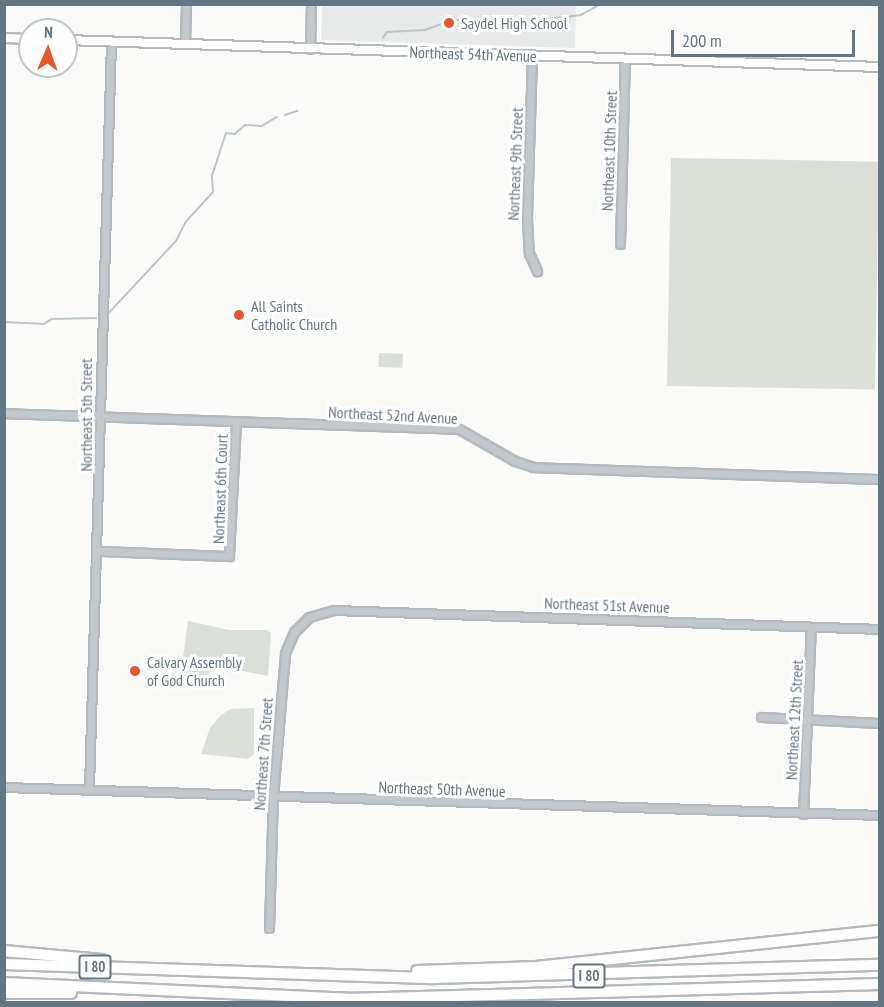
<!DOCTYPE html>
<style>
body{margin:0}
#map{position:relative;width:884px;height:1007px;overflow:hidden;background:#fafaf8;font-family:"PT Sans Narrow",sans-serif}
div>[style]{position:absolute}
.built>*{inset:0;background:#e8e9e9}
.green>*{inset:0;background:#dadfd7;transform-origin:0 0}
.stream>*{height:1.5px;margin:-0.75px;padding:0 0.75px;transform-origin:0.75px;border-radius:0.75px;background:#bbc7cb}
.roads{filter:drop-shadow(2px 0 #b5babe) drop-shadow(-2px 0 #b5babe) drop-shadow(0 2px #b5babe) drop-shadow(0 -2px #b5babe)}
.minor>*{height:7px;margin:-3.5px;padding:0 3.5px;transform-origin:3.5px;border-radius:3.5px;background:#c3c8cc}
.major>*{height:8px;margin:-4px;padding:0 4px;transform-origin:4px;border-radius:4px;background:#fff}
.highway>*{height:10px;margin:-5px;padding:0 5px;transform-origin:5px;border-radius:5px;background:#fff}
.dots>*{width:16px;height:16px;translate:-50% -50%;box-sizing:border-box;border:3px solid #fff;border-radius:50%}
span{translate:-50% -50%;white-space:nowrap;text-align:center;line-height:1.15;-webkit-text-stroke:6px #fff;paint-order:stroke}
.shield-label span{padding:2px 4px;background:#fff;border:2px solid;border-radius:4px;-webkit-text-stroke-width:0}
.shield-label{font-size:15px;color:#657683;font-weight:700}
.poi-label{font-size:16px;color:#657683}
.left{translate:0 -50%;text-align:left}
.street-label{font-size:16px;color:#657683}
.frame{position:absolute;inset:0;border:6px solid #657683;pointer-events:none}
.north{position:absolute;left:18px;top:18px;width:60px;height:60px;box-sizing:border-box;background:#fff;border:2px solid #c1c8cd;border-radius:50%;rotate:2deg;font-size:16px;font-weight:700;line-height:24px;text-align:center;color:#657683}
.north::after{content:'';display:block;margin:auto;width:21px;height:27px;background:#e4572e;clip-path:polygon(50% 0,100% 100%,50% 72%,0 100%)}
.scale{position:absolute;left:671px;top:30px;width:184px;height:27px;box-sizing:border-box;border:3px solid #657683;border-top:0;padding-left:8px;font-size:18px;line-height:21px;white-space:nowrap;color:#657683;-webkit-text-stroke:4px #fff;paint-order:stroke}
</style>
<div id="map">
<div class="built">
<div style="clip-path:polygon(322px 5px,619px 4px,619px 5px,576px 6px,575px 48px,321px 40px)"></div>
</div>
<div class="green">
<div style="left:671px;top:158px;width:208px;height:228px;rotate:1deg"></div>
<div style="left:379px;top:353px;width:24px;height:14px;rotate:2deg"></div>
<div style="clip-path:polygon(188px 621px,229px 630px,267px 630px,271px 633px,268px 676px,238px 670px,226px 655px,206px 676px,181px 672px)"></div>
<div style="clip-path:polygon(254px 708px,254px 754px,248px 759px,201px 754px,210px 728px,221px 715px,231px 709px)"></div>
</div>
<div class="stream">
<div style="left:383px;top:38px;width:7px;rotate:-56deg"></div>
<div style="left:387px;top:32px;width:38px;rotate:-3deg"></div>
<div style="left:425px;top:30px;width:29px;rotate:-20deg"></div>
<div style="left:452px;top:20px;width:74px;rotate:1.5deg"></div>
<div style="left:526px;top:22px;width:55px;rotate:-7.3deg"></div>
<div style="left:581px;top:15px;width:23px;rotate:-29deg"></div>
<div style="left:285px;top:115px;width:13px;rotate:-18deg"></div>
<div style="left:107px;top:315px;width:101px;rotate:-47deg"></div>
<div style="left:176px;top:241px;width:20px;rotate:-63deg"></div>
<div style="left:185px;top:223px;width:42px;rotate:-47.9deg"></div>
<div style="left:213px;top:192px;width:16px;rotate:-94deg"></div>
<div style="left:212px;top:176px;width:45px;rotate:-72deg"></div>
<div style="left:226px;top:133px;width:9px;rotate:6deg"></div>
<div style="left:235px;top:134px;width:13px;rotate:-42deg"></div>
<div style="left:245px;top:125px;width:17px;rotate:3deg"></div>
<div style="left:262px;top:126px;width:17px;rotate:-31deg"></div>
<div style="left:4px;top:322px;width:40px;rotate:2.9deg"></div>
<div style="left:44px;top:324px;width:9px;rotate:-32deg"></div>
<div style="left:52px;top:319px;width:44px;rotate:-1.3deg"></div>
</div>
<div class="roads">
<div class="minor">
<div style="left:185px;top:44px;width:40px;rotate:-88.6deg"></div>
<div style="left:310px;top:49px;width:45px;rotate:-88.7deg"></div>
<div style="left:532px;top:56px;width:163px;rotate:91.8deg"></div>
<div style="left:527px;top:219px;width:34px;rotate:87deg"></div>
<div style="left:529px;top:253px;width:20px;rotate:66deg"></div>
<div style="left:620px;top:244px;width:185px;rotate:-88.5deg"></div>
<div style="left:4px;top:413px;width:455px;rotate:2deg"></div>
<div style="left:459px;top:429px;width:64px;rotate:29.7deg"></div>
<div style="left:515px;top:461px;width:19px;rotate:18deg"></div>
<div style="left:533px;top:467px;width:347px;rotate:2deg"></div>
<div style="left:98px;top:551px;width:131px;rotate:2.2deg"></div>
<div style="left:229px;top:556px;width:134px;rotate:-87deg"></div>
<div style="left:761px;top:717px;width:119px;rotate:2.9deg"></div>
<div style="left:4px;top:787px;width:876px;rotate:1.83deg"></div>
<div style="left:89px;top:788px;width:746px;rotate:-88.31deg"></div>
<div style="left:803px;top:814px;width:187px;rotate:-87.6deg"></div>
<div style="left:269px;top:928px;width:131px;rotate:-88.3deg"></div>
<div style="left:273px;top:797px;width:144px;rotate:-85.2deg"></div>
<div style="left:285px;top:653px;width:23px;rotate:-67deg"></div>
<div style="left:294px;top:632px;width:21px;rotate:-45deg"></div>
<div style="left:309px;top:617px;width:26px;rotate:-16deg"></div>
<div style="left:334px;top:610px;width:546px;rotate:1.99deg"></div>
</div>
<div class="major">
<div style="left:4px;top:38px;width:26px;rotate:2deg"></div>
<div style="left:66px;top:40px;width:814px;rotate:1.9deg"></div>
</div>
<div class="highway">
<div style="left:4px;top:951px;width:98px;rotate:5.2deg"></div>
<div style="left:4px;top:964px;width:430px;rotate:1.9deg"></div>
<div style="left:434px;top:978px;width:446px;rotate:-1.7deg"></div>
<div style="left:417px;top:971px;width:119px;rotate:-1.9deg"></div>
<div style="left:536px;top:967px;width:346px;rotate:-6deg"></div>
<div style="left:4px;top:983px;width:350px;rotate:2.6deg"></div>
<div style="left:4px;top:993px;width:67px"></div>
<div style="left:348px;top:999px;width:532px;rotate:-1.62deg"></div>
</div>
</div>
<div class="dots">
<div style="left:449px;top:23px;background:#e4572e"></div>
<div style="left:239px;top:315px;background:#e4572e"></div>
<div style="left:135px;top:671px;background:#e4572e"></div>
</div>
<div class="shield-label">
<span style="left:95px;top:967px">I 80</span>
<span style="left:589px;top:976px">I 80</span>
</div>
<div class="poi-label">
<span class="left" style="left:461px;top:23px">Saydel High School</span>
<span class="left" style="left:251px;top:315px">All Saints<br>Catholic Church</span>
<span class="left" style="left:147px;top:671px">Calvary Assembly<br>of God Church</span>
</div>
<div class="street-label">
<span style="left:473px;top:54px;rotate:2deg">Northeast 54th Avenue</span>
<span style="left:609px;top:151px;rotate:-88deg">Northeast 10th Street</span>
<span style="left:515px;top:164px;rotate:-88deg">Northeast 9th Street</span>
<span style="left:86px;top:415px;rotate:-90deg">Northeast 5th Street</span>
<span style="left:393px;top:415px;rotate:3deg">Northeast 52nd Avenue</span>
<span style="left:220px;top:489px;rotate:-88deg">Northeast 6th Court</span>
<span style="left:607px;top:605px;rotate:2deg">Northeast 51st Avenue</span>
<span style="left:794px;top:720px;rotate:-87deg">Northeast 12th Street</span>
<span style="left:263px;top:754px;rotate:-86deg">Northeast 7th Street</span>
<span style="left:442px;top:789px;rotate:2deg">Northeast 50th Avenue</span>
</div>
<div class="frame"></div>
<div class="north">N</div>
<div class="scale">200 m</div>
</div>
